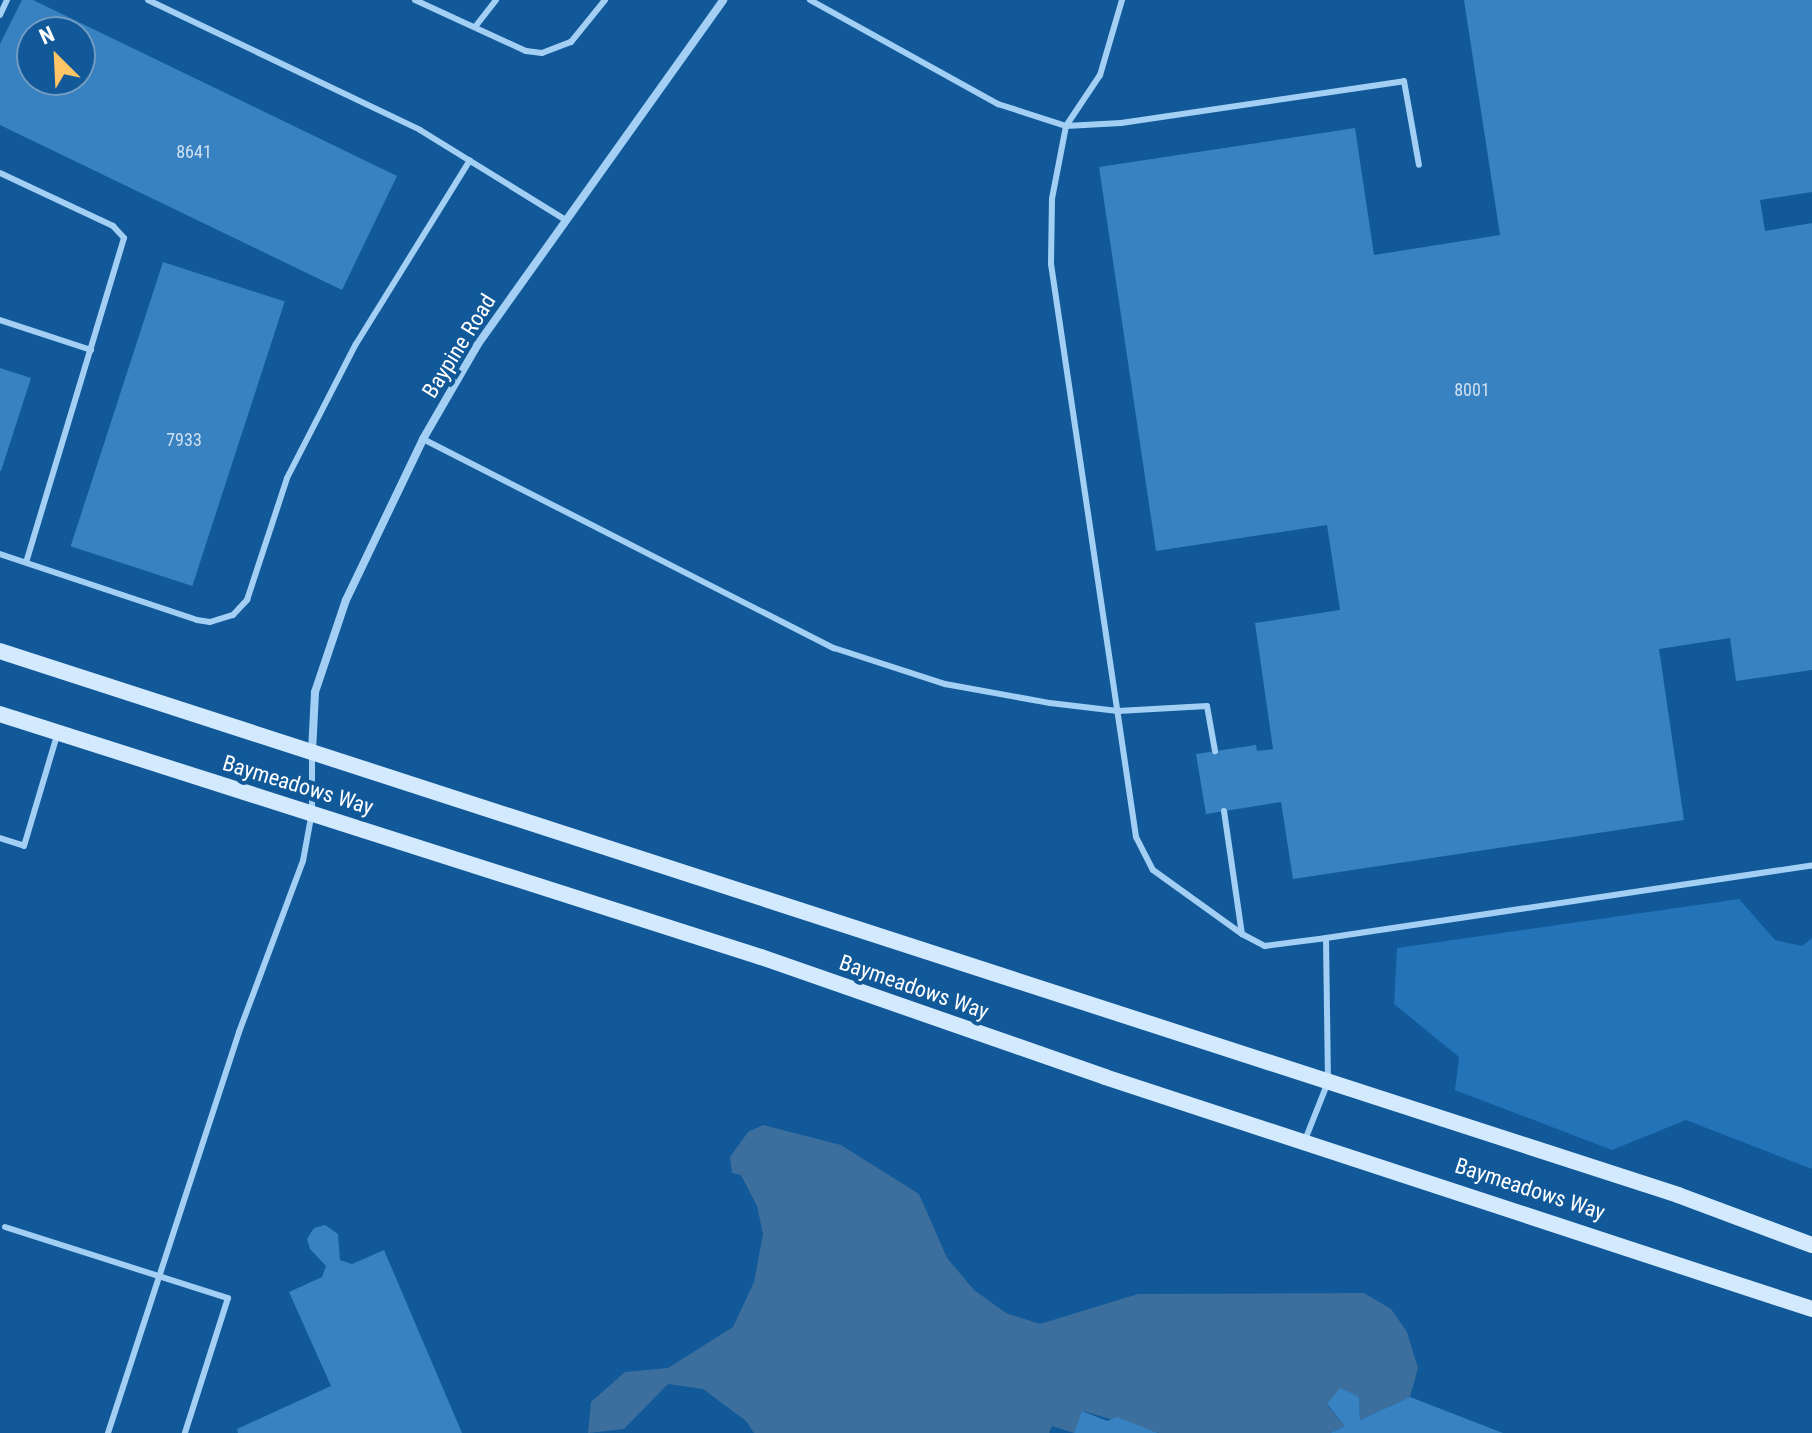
<!DOCTYPE html>
<style>
body{margin:0}
#map{position:relative;width:1812px;height:1433px;overflow:hidden;background:#115999;font-family:"Roboto Condensed",sans-serif}
div>[style]{position:absolute}
.green>*{inset:0;background:#2373b8}
.water>*{inset:0;background:#3c6f9d}
.building>*{inset:0;background:#3982c1;transform-origin:0 0}
.lane>*{height:6px;margin:-3px;padding:0 3px;transform-origin:3px;border-radius:3px;background:#a3cff4}
.street>*{height:8px;margin:-4px;padding:0 4px;transform-origin:4px;border-radius:4px;background:#a3cff4}
.secondary>*{height:16px;margin:-8px;padding:0 8px;transform-origin:8px;border-radius:8px;background:#d3e9fd}
span{translate:-50% -50%;white-space:nowrap;text-align:center;line-height:1.15;-webkit-text-stroke:8px #115999;paint-order:stroke}
.number-label{font-size:18px;color:#cee0f0}
.number-label span{-webkit-text-stroke-width:0}
.street-label{font-size:22px;color:#fff}
.north{position:absolute;left:16px;top:16px;width:80px;height:80px;box-sizing:border-box;background:#115999;border:2px solid #709bc2;border-radius:50%;rotate:336deg;font-size:22px;font-weight:700;line-height:32px;text-align:center;color:#fff}
.north::after{content:'';display:block;margin:auto;width:28px;height:36px;background:#ffc566;clip-path:polygon(50% 0,100% 100%,50% 72%,0 100%)}
</style>
<div id="map">
<div class="green">
<div style="clip-path:polygon(1739px 899px,1775px 940px,1802px 946px,1812px 938px,1812px 1169px,1686px 1120px,1612px 1150px,1455px 1090px,1459px 1057px,1394px 1004px,1397px 948px)"></div>
</div>
<div class="water">
<div style="clip-path:polygon(763px 1125px,841px 1145px,919px 1194px,947px 1258px,974px 1290px,1006px 1313px,1040px 1324px,1138px 1294px,1364px 1293px,1391px 1309px,1407px 1332px,1418px 1368px,1410px 1397px,1360px 1420px,1359px 1397px,1340px 1389px,1327px 1405px,1345px 1426px,1330px 1433px,1159px 1433px,1083px 1411px,1074px 1433px,1052px 1426px,1049px 1433px,754px 1433px,746px 1421px,703px 1389px,668px 1384px,624px 1429px,588px 1433px,591px 1402px,625px 1372px,668px 1368px,733px 1327px,754px 1282px,763px 1234px,757px 1206px,741px 1175px,732px 1173px,730px 1157px,748px 1132px)"></div>
</div>
<div class="building">
<div style="clip-path:polygon(evenodd,22px 0,33px 0,397px 176px,342px 290px,0 125px,0 44px,22px 0,32px 32px,80px 32px,80px 80px,32px 80px,32px 32px)"></div>
<div style="clip-path:polygon(1464px 0,1812px 0,1812px 192px,1760px 200px,1765px 231px,1812px 223px,1812px 670px,1736px 681px,1730px 638px,1659px 649px,1684px 820px,1293px 879px,1281px 802px,1206px 814px,1196px 754px,1256px 745px,1257px 751px,1273px 749px,1255px 623px,1340px 610px,1327px 525px,1156px 551px,1099px 167px,1355px 128px,1374px 255px,1500px 235px)"></div>
<div style="left:163px;top:262px;width:128px;height:299px;rotate:18deg"></div>
<div style="clip-path:polygon(0 368px,31px 378px,1px 471px,0 471px)"></div>
<div style="clip-path:polygon(325px 1225px,338px 1234px,340px 1260px,352px 1264px,384px 1250px,462px 1433px,238px 1433px,237px 1429px,331px 1386px,289px 1292px,322px 1277px,326px 1266px,310px 1249px,307px 1239px,314px 1228px)"></div>
<div style="clip-path:polygon(1340px 1388px,1359px 1397px,1360px 1420px,1410px 1397px,1503px 1433px,1330px 1433px,1345px 1426px,1327px 1404px)"></div>
<div style="clip-path:polygon(1082px 1411px,1107px 1421px,1117px 1417px,1158px 1433px,1074px 1433px)"></div>
</div>
<div class="lane">
<div style="left:148px;top:0;width:301px;rotate:25.5deg"></div>
<div style="left:420px;top:130px;width:172px;rotate:31.7deg"></div>
<div style="left:415px;top:0;width:122px;rotate:24.7deg"></div>
<div style="left:526px;top:51px;width:16px;rotate:7deg"></div>
<div style="left:542px;top:53px;width:31px;rotate:-21deg"></div>
<div style="left:571px;top:42px;width:54px;rotate:-51deg"></div>
<div style="left:810px;top:0;width:215px;rotate:29deg"></div>
<div style="left:998px;top:104px;width:71px;rotate:17.9deg"></div>
<div style="left:1066px;top:126px;width:55px;rotate:-3.1deg"></div>
<div style="left:1121px;top:123px;width:286px;rotate:-8.4deg"></div>
<div style="left:1404px;top:81px;width:85px;rotate:79.9deg"></div>
<div style="left:1122px;top:0;width:78px;rotate:106.3deg"></div>
<div style="left:1100px;top:75px;width:61px;rotate:123.7deg"></div>
<div style="left:1066px;top:126px;width:74px;rotate:100.9deg"></div>
<div style="left:1052px;top:199px;width:65px;rotate:90.9deg"></div>
<div style="left:1051px;top:264px;width:579px;rotate:81.56deg"></div>
<div style="left:1136px;top:837px;width:37px;rotate:63deg"></div>
<div style="left:1153px;top:870px;width:110px;rotate:35.7deg"></div>
<div style="left:1242px;top:934px;width:26px;rotate:28deg"></div>
<div style="left:1265px;top:946px;width:62px;rotate:-7.5deg"></div>
<div style="left:0;top:15px;width:17px;rotate:-65deg"></div>
<div style="left:475px;top:27px;width:34px;rotate:-52deg"></div>
<div style="left:0;top:173px;width:125px;rotate:25.1deg"></div>
<div style="left:113px;top:226px;width:16px;rotate:47deg"></div>
<div style="left:124px;top:238px;width:338px;rotate:106.8deg"></div>
<div style="left:0;top:320px;width:96px;rotate:18.2deg"></div>
<div style="left:423px;top:439px;width:461px;rotate:27deg"></div>
<div style="left:834px;top:648px;width:117px;rotate:18deg"></div>
<div style="left:945px;top:684px;width:107px;rotate:10.3deg"></div>
<div style="left:1050px;top:703px;width:68px;rotate:6.7deg"></div>
<div style="left:1118px;top:711px;width:89px;rotate:-3.2deg"></div>
<div style="left:1207px;top:706px;width:46px;rotate:79.9deg"></div>
<div style="left:0;top:554px;width:208px;rotate:18.5deg"></div>
<div style="left:197px;top:620px;width:13px;rotate:9deg"></div>
<div style="left:210px;top:622px;width:24px;rotate:-17deg"></div>
<div style="left:233px;top:615px;width:21px;rotate:-47deg"></div>
<div style="left:247px;top:600px;width:128px;rotate:-71.8deg"></div>
<div style="left:287px;top:478px;width:151px;rotate:-62.8deg"></div>
<div style="left:356px;top:344px;width:216px;rotate:-58.2deg"></div>
<div style="left:1224px;top:811px;width:124px;rotate:81.7deg"></div>
<div style="left:0;top:838px;width:25px;rotate:18deg"></div>
<div style="left:24px;top:846px;width:116px;rotate:-73.4deg"></div>
<div style="left:1305px;top:1140px;width:62px;rotate:-68.4deg"></div>
<div style="left:1328px;top:1082px;width:144px;rotate:-90.8deg"></div>
<div style="left:1326px;top:938px;width:491px;rotate:-8.5deg"></div>
<div style="left:5px;top:1227px;width:234px;rotate:17.7deg"></div>
<div style="left:228px;top:1298px;width:142px;rotate:107.7deg"></div>
<div style="left:108px;top:1433px;width:422px;rotate:-71.9deg"></div>
<div style="left:239px;top:1032px;width:183px;rotate:-69.5deg"></div>
<div style="left:303px;top:861px;width:50px;rotate:-79.6deg"></div>
<div style="left:312px;top:812px;width:58px;rotate:-90deg"></div>
</div>
<div class="street">
<div style="left:312px;top:752px;width:60px;rotate:-87.1deg"></div>
<div style="left:315px;top:692px;width:97px;rotate:-71.4deg"></div>
<div style="left:346px;top:600px;width:178px;rotate:-64.4deg"></div>
<div style="left:423px;top:439px;width:110px;rotate:-59.9deg"></div>
<div style="left:478px;top:344px;width:422px;rotate:-54.5deg"></div>
</div>
<div class="secondary">
<div style="left:0;top:651px;width:1764px;rotate:17.96deg"></div>
<div style="left:1678px;top:1195px;width:143px;rotate:20.5deg"></div>
<div style="left:0;top:714px;width:799px;rotate:17.71deg"></div>
<div style="left:761px;top:957px;width:364px;rotate:19.2deg"></div>
<div style="left:1105px;top:1077px;width:744px;rotate:18.17deg"></div>
</div>
<div class="number-label">
<span style="left:194px;top:152px">8641</span>
<span style="left:1472px;top:390px">8001</span>
<span style="left:184px;top:440px">7933</span>
</div>
<div class="street-label">
<span style="left:459px;top:346px;rotate:-58deg">Baypine Road</span>
<span style="left:298px;top:785px;rotate:17deg">Baymeadows Way</span>
<span style="left:914px;top:987px;rotate:19deg">Baymeadows Way</span>
<span style="left:1530px;top:1189px;rotate:18deg">Baymeadows Way</span>
</div>
<div class="north">N</div>
</div>
